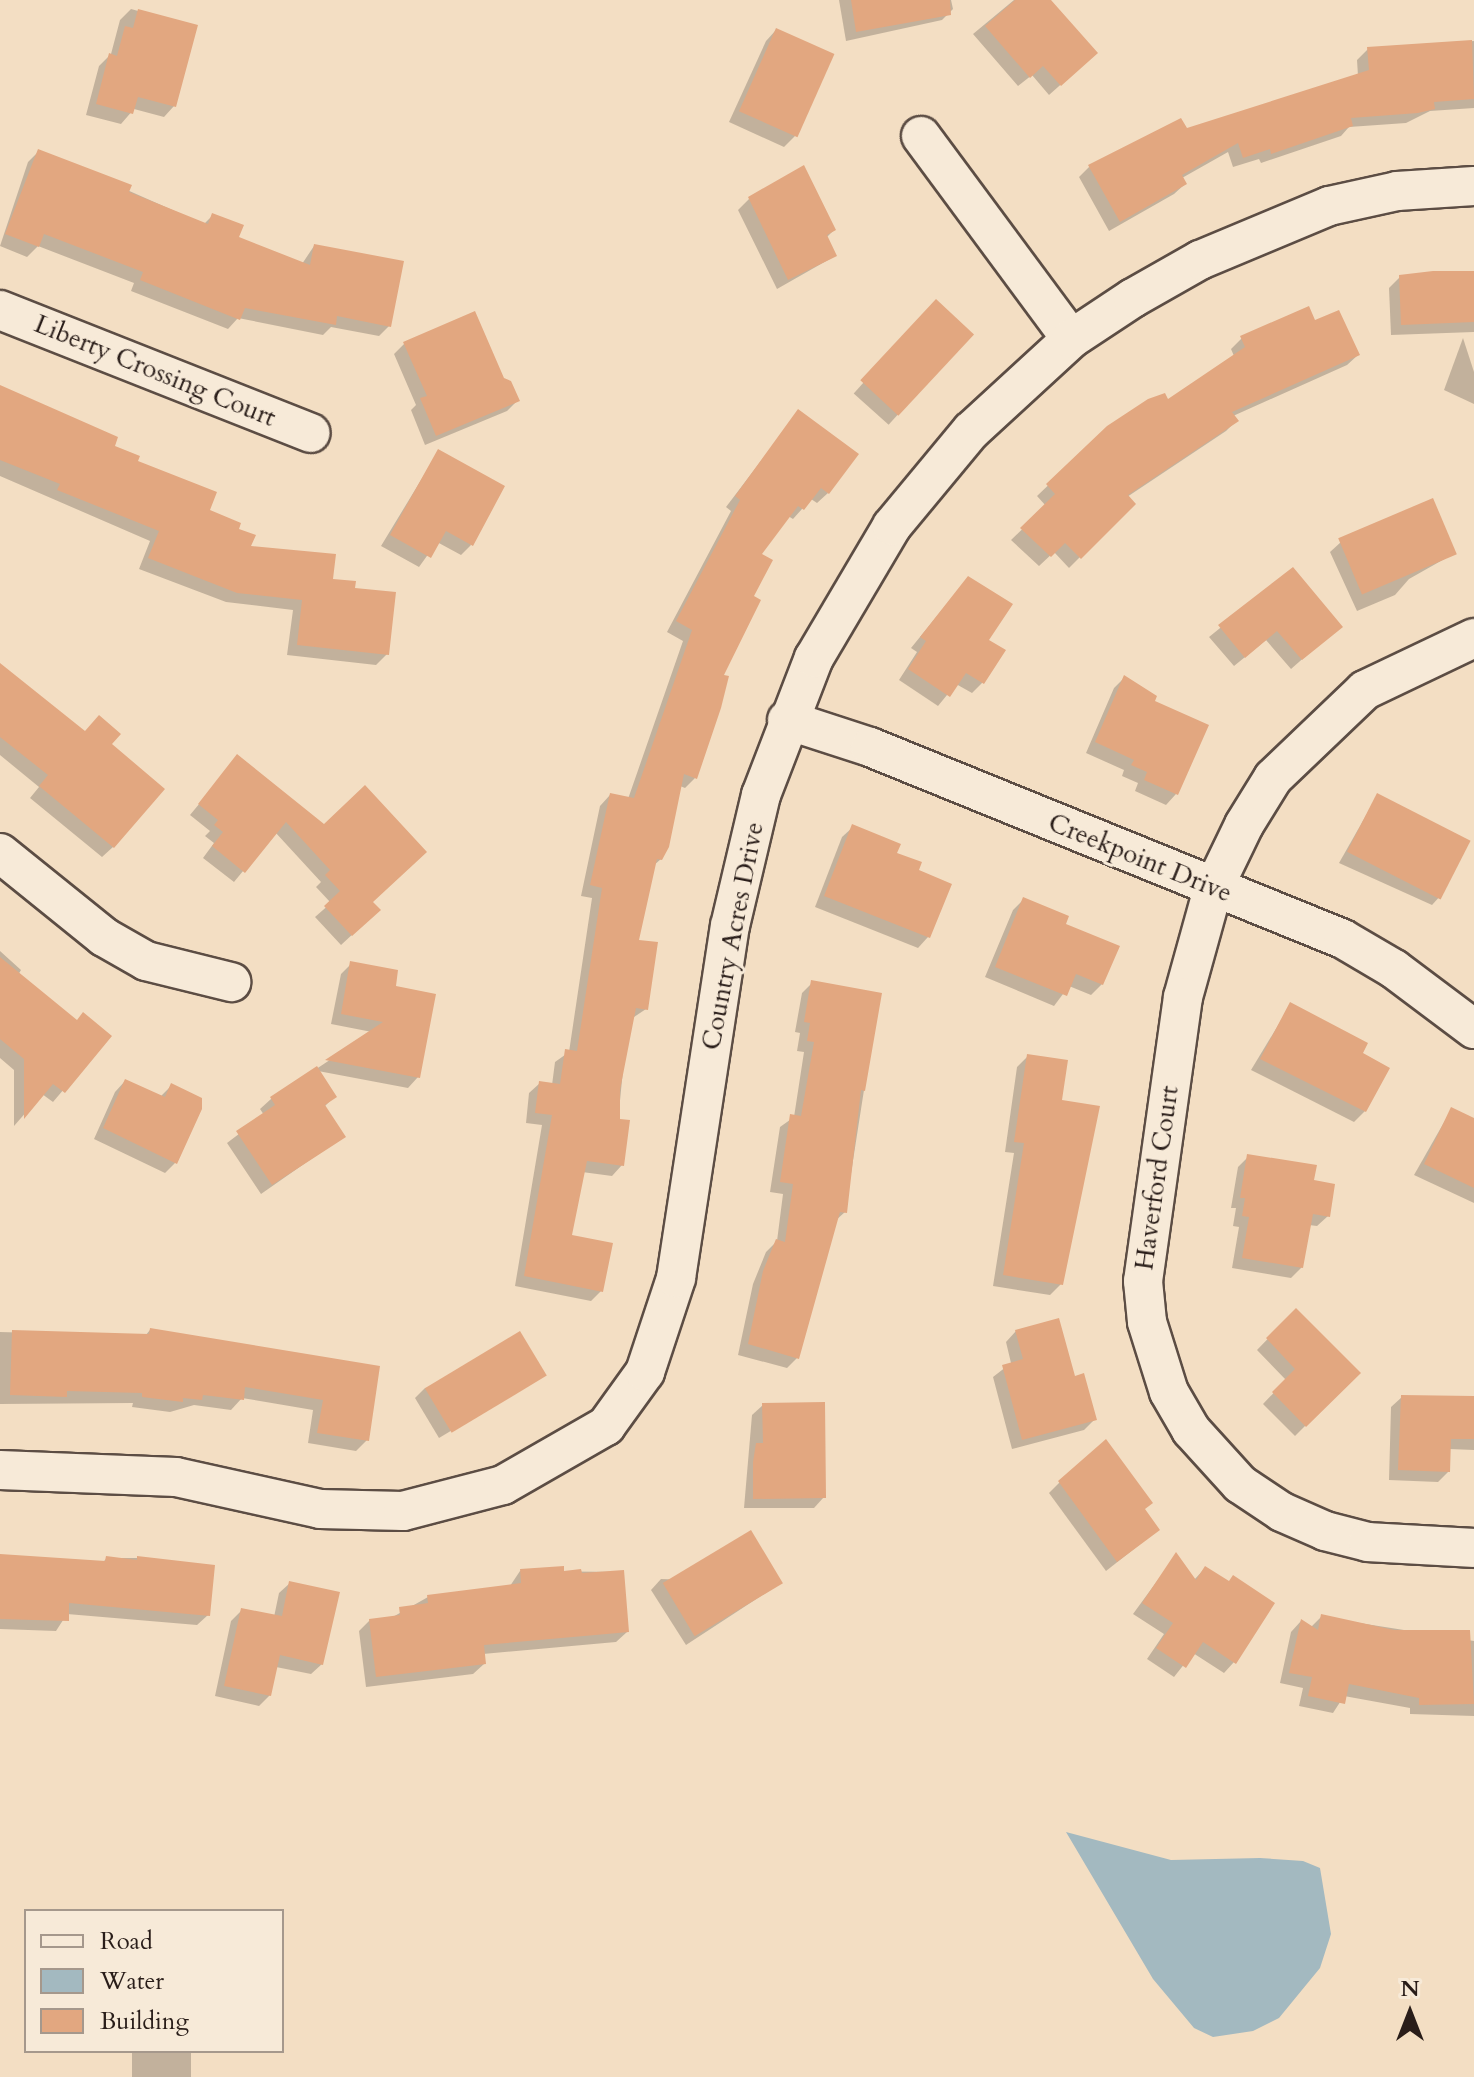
<!DOCTYPE html>
<style>
body{margin:0}
#map{position:relative;width:1474px;height:2077px;overflow:hidden;background:#f3dec3;font-family:Cardo,serif}
div>[style]{position:absolute}
.water>*{inset:0;background:#a3b9c0}
.shadow>*{inset:0;background:#0003;transform-origin:0 0}
.building>*{inset:0;background:#e2a780;transform-origin:0 0}
.roads{filter:drop-shadow(2px 0 #5c4d44) drop-shadow(-2px 0 #5c4d44) drop-shadow(0 2px #5c4d44) drop-shadow(0 -2px #5c4d44)}
.minor>*{height:38px;margin:-19px;padding:0 19px;transform-origin:19px;border-radius:19px;background:#f7ead8}
span{translate:-50% -50%;white-space:nowrap;text-align:center;line-height:1.15;-webkit-text-stroke:6px #f7ead8;paint-order:stroke}
.street-label{font-size:26px;color:#291d19}
.legend{position:absolute;left:24px;top:1909px;width:260px;height:144px;box-sizing:border-box;background:#f7ead8;border:2px solid #a5988c;margin:0;padding:10px 14px;list-style:none;font-size:24px;color:#291d19}
.legend li{display:flex;align-items:center;gap:16px;height:40px}
.legend b{width:40px;border:2px solid #a5988c}
.north{position:absolute;left:1370px;top:1973px;width:80px;height:80px;-webkit-text-stroke:6px #f7ead8;paint-order:stroke;rotate:0deg;font-size:22px;font-weight:700;line-height:32px;text-align:center;color:#291d19}
.north::after{content:'';display:block;margin:auto;width:28px;height:36px;background:#291d19;clip-path:polygon(50% 0,100% 100%,50% 72%,0 100%)}
</style>
<div id="map">
<div class="water">
<div style="clip-path:polygon(1066px 1832px,1171px 1860px,1260px 1858px,1303px 1861px,1320px 1868px,1331px 1934px,1320px 1968px,1279px 2018px,1253px 2031px,1213px 2037px,1194px 2028px,1153px 1979px)"></div>
</div>
<div class="shadow">
<div style="clip-path:polygon(839px 0,951px 0,953px 9px,942px 20px,846px 41px)"></div>
<div style="clip-path:polygon(1014px 0,1044px 0,1085px 63px,1049px 95px,1032px 75px,1018px 86px,973px 34px)"></div>
<div style="clip-path:polygon(131px 9px,196px 27px,174px 106px,164px 117px,134px 109px,121px 124px,86px 115px,99px 66px,111px 54px,120px 20px)"></div>
<div style="clip-path:polygon(776px 30px,795px 136px,784px 147px,729px 122px,766px 41px)"></div>
<div style="clip-path:polygon(1474px 41px,1474px 108px,1430px 111px,1406px 123px,1349px 127px,1341px 136px,1261px 163px,1259px 159px,1233px 167px,1228px 152px,1182px 178px,1185px 184px,1174px 194px,1109px 231px,1079px 177px,1090px 166px,1186px 130px,1358px 76px,1357px 60px,1368px 49px)"></div>
<div style="clip-path:polygon(39px 151px,204px 224px,212px 216px,236px 238px,302px 264px,314px 246px,389px 326px,379px 336px,331px 327px,323px 335px,238px 318px,228px 329px,131px 291px,134px 283px,38px 246px,27px 257px,0 246px,28px 162px)"></div>
<div style="clip-path:polygon(749px 199px,834px 230px,826px 238px,835px 256px,777px 289px,738px 210px)"></div>
<div style="clip-path:polygon(1474px 274px,1474px 332px,1391px 335px,1389px 288px,1400px 277px)"></div>
<div style="left:936px;top:302px;width:47px;height:123px;rotate:42deg"></div>
<div style="clip-path:polygon(1314px 323px,1358px 355px,1347px 365px,1233px 416px,1236px 421px,1226px 431px,1127px 497px,1133px 504px,1069px 568px,1054px 552px,1039px 566px,1011px 540px,1046px 506px,1037px 496px,1108px 428px,1168px 402px,1234px 356px,1231px 349px,1242px 338px)"></div>
<div style="clip-path:polygon(1463px 338px,1474px 372px,1474px 404px,1444px 390px)"></div>
<div style="clip-path:polygon(405px 343px,503px 380px,518px 400px,507px 411px,425px 445px,411px 410px,416px 405px,394px 354px)"></div>
<div style="clip-path:polygon(0 388px,113px 447px,236px 530px,248px 548px,353px 590px,387px 654px,376px 665px,287px 655px,293px 610px,226px 602px,139px 569px,150px 541px,0 476px)"></div>
<div style="clip-path:polygon(799px 411px,828px 493px,817px 503px,811px 499px,793px 519px,788px 516px,759px 554px,752px 597px,721px 676px,695px 778px,685px 788px,680px 786px,661px 859px,653px 866px,637px 941px,646px 1009px,631px 1019px,627px 1029px,618px 1121px,622px 1165px,612px 1176px,582px 1172px,569px 1237px,601px 1291px,591px 1301px,515px 1286px,542px 1125px,526px 1123px,529px 1093px,540px 1083px,552px 1085px,555px 1062px,569px 1052px,592px 898px,581px 896px,600px 806px,610px 795px,628px 799px,683px 641px,667px 632px,731px 511px,726px 507px)"></div>
<div style="clip-path:polygon(438px 452px,471px 545px,461px 555px,437px 542px,419px 567px,381px 546px)"></div>
<div style="clip-path:polygon(1341px 542px,1455px 553px,1409px 579px,1395px 595px,1357px 611px,1330px 552px)"></div>
<div style="clip-path:polygon(1293px 569px,1332px 633px,1291px 669px,1266px 640px,1234px 666px,1209px 637px)"></div>
<div style="clip-path:polygon(968px 578px,987px 641px,982px 683px,972px 693px,956px 684px,938px 706px,899px 680px,917px 652px,911px 648px)"></div>
<div style="clip-path:polygon(0 664px,84px 733px,109px 744px,113px 847px,102px 857px,30px 798px,39px 787px,0 755px)"></div>
<div style="clip-path:polygon(1125px 677px,1152px 702px,1176px 794px,1166px 805px,1135px 791px,1138px 783px,1122px 776px,1124px 770px,1086px 753px,1114px 688px)"></div>
<div style="clip-path:polygon(238px 757px,371px 902px,368px 920px,341px 945px,315px 917px,331px 903px,316px 887px,321px 882px,275px 832px,234px 882px,203px 858px,214px 843px,205px 836px,210px 831px,190px 815px)"></div>
<div style="clip-path:polygon(1377px 796px,1442px 894px,1432px 905px,1339px 863px)"></div>
<div style="clip-path:polygon(853px 827px,895px 854px,928px 937px,918px 948px,815px 907px,842px 837px)"></div>
<div style="clip-path:polygon(1023px 900px,1063px 925px,1102px 984px,1091px 995px,1069px 986px,1054px 1006px,985px 977px,1013px 910px)"></div>
<div style="clip-path:polygon(0 951px,21px 970px,18px 975px,76px 1022px,109px 1036px,53px 1102px,42px 1094px,14px 1126px,14px 1070px,0 1058px)"></div>
<div style="clip-path:polygon(351px 964px,393px 987px,418px 1077px,408px 1088px,318px 1071px,334px 1097px,324px 1107px,344px 1136px,261px 1194px,227px 1143px,264px 1115px,260px 1109px,271px 1099px,372px 1032px,331px 1024px,341px 974px)"></div>
<div style="clip-path:polygon(812px 983px,864px 1090px,845px 1212px,835px 1221px,797px 1358px,787px 1368px,738px 1355px,753px 1284px,766px 1252px,777px 1241px,783px 1194px,770px 1192px,780px 1127px,794px 1117px,804px 1052px,797px 1051px,800px 1033px,795px 1032px,802px 993px)"></div>
<div style="clip-path:polygon(1291px 1004px,1360px 1054px,1365px 1111px,1354px 1122px,1251px 1070px)"></div>
<div style="clip-path:polygon(1028px 1056px,1060px 1101px,1061px 1284px,1050px 1295px,993px 1286px,1014px 1153px,1005px 1152px,1017px 1067px)"></div>
<div style="clip-path:polygon(125px 1081px,161px 1096px,171px 1086px,175px 1163px,165px 1173px,94px 1139px,115px 1092px)"></div>
<div style="clip-path:polygon(1451px 1110px,1474px 1121px,1474px 1203px,1414px 1175px)"></div>
<div style="clip-path:polygon(1248px 1157px,1312px 1182px,1328px 1216px,1317px 1226px,1309px 1225px,1302px 1267px,1291px 1278px,1232px 1268px,1239px 1227px,1233px 1226px,1236px 1208px,1231px 1208px,1238px 1167px)"></div>
<div style="clip-path:polygon(1296px 1310px,1358px 1373px,1295px 1436px,1263px 1404px,1286px 1380px,1257px 1350px)"></div>
<div style="clip-path:polygon(150px 1330px,378px 1367px,367px 1440px,356px 1451px,308px 1443px,313px 1410px,242px 1398px,231px 1410px,194px 1405px,170px 1412px,132px 1407px,133px 1403px,0 1404px,0 1332px,145px 1336px)"></div>
<div style="clip-path:polygon(1016px 1331px,1073px 1378px,1095px 1419px,1084px 1430px,1012px 1449px,993px 1377px,1011px 1363px,1006px 1342px)"></div>
<div style="clip-path:polygon(544px 1375px,439px 1438px,415px 1398px,425px 1388px)"></div>
<div style="clip-path:polygon(1402px 1397px,1474px 1398px,1474px 1450px,1449px 1449px,1449px 1471px,1438px 1482px,1389px 1480px,1391px 1407px)"></div>
<div style="clip-path:polygon(763px 1405px,824px 1497px,814px 1508px,744px 1508px,752px 1415px)"></div>
<div style="clip-path:polygon(1060px 1482px,1143px 1510px,1158px 1530px,1106px 1571px,1049px 1493px)"></div>
<div style="clip-path:polygon(1176px 1555px,1194px 1580px,1205px 1568px,1234px 1662px,1224px 1673px,1193px 1653px,1174px 1677px,1147px 1659px,1164px 1634px,1133px 1614px)"></div>
<div style="clip-path:polygon(0 1557px,102px 1563px,107px 1558px,138px 1558px,208px 1615px,197px 1625px,67px 1614px,56px 1631px,0 1629px)"></div>
<div style="clip-path:polygon(520px 1571px,622px 1572px,627px 1632px,616px 1642px,483px 1654px,484px 1664px,473px 1674px,366px 1687px,359px 1631px,370px 1620px,391px 1618px,428px 1597px,510px 1586px)"></div>
<div style="clip-path:polygon(661px 1579px,781px 1583px,686px 1645px,651px 1590px)"></div>
<div style="clip-path:polygon(290px 1583px,322px 1664px,311px 1674px,276px 1667px,270px 1695px,259px 1706px,215px 1696px,231px 1621px,242px 1610px,274px 1617px,279px 1593px)"></div>
<div style="clip-path:polygon(1321px 1617px,1474px 1641px,1474px 1716px,1410px 1714px,1410px 1708px,1344px 1696px,1333px 1713px,1299px 1706px,1303px 1688px,1280px 1683px,1291px 1632px,1301px 1621px,1310px 1628px)"></div>
<div style="left:132px;top:2051px;width:59px;height:26px"></div>
</div>
<div class="building">
<div style="clip-path:polygon(851px 0,950px 0,951px 15px,856px 32px)"></div>
<div style="clip-path:polygon(1015px 0,1051px 0,1098px 53px,1061px 86px,1043px 66px,1030px 78px,985px 26px)"></div>
<div style="clip-path:polygon(138px 9px,198px 25px,176px 107px,138px 97px,133px 114px,96px 104px,109px 53px,117px 56px,125px 26px,133px 28px)"></div>
<div style="left:776px;top:28px;width:64px;height:91px;rotate:24deg"></div>
<div style="clip-path:polygon(1472px 40px,1474px 99px,1434px 102px,1435px 109px,1418px 113px,1351px 118px,1353px 126px,1271px 154px,1270px 149px,1243px 158px,1238px 143px,1182px 175px,1187px 184px,1120px 222px,1088px 165px,1181px 118px,1187px 128px,1369px 70px,1367px 47px)"></div>
<div style="clip-path:polygon(38px 149px,132px 185px,129px 192px,208px 224px,212px 213px,244px 225px,239px 237px,310px 265px,314px 244px,404px 261px,391px 327px,337px 316px,336px 325px,245px 308px,240px 320px,140px 280px,143px 272px,44px 234px,39px 247px,5px 234px)"></div>
<div style="clip-path:polygon(804px 165px,836px 230px,827px 235px,837px 256px,788px 280px,748px 197px)"></div>
<div style="clip-path:polygon(1433px 271px,1474px 271px,1474px 322px,1401px 325px,1399px 275px)"></div>
<div style="left:936px;top:299px;width:52px;height:111px;rotate:43deg"></div>
<div style="clip-path:polygon(1309px 306px,1315px 320px,1339px 310px,1360px 355px,1232px 412px,1239px 421px,1128px 495px,1136px 504px,1081px 559px,1065px 543px,1051px 557px,1020px 528px,1055px 494px,1046px 484px,1107px 426px,1148px 399px,1165px 393px,1168px 399px,1245px 347px,1240px 336px)"></div>
<div style="clip-path:polygon(475px 311px,504px 378px,511px 381px,520px 401px,436px 436px,420px 398px,427px 396px,403px 342px)"></div>
<div style="clip-path:polygon(0 385px,118px 437px,115px 446px,140px 456px,138px 461px,217px 492px,210px 510px,241px 523px,239px 529px,256px 535px,251px 546px,336px 554px,333px 579px,356px 581px,355px 588px,396px 592px,389px 655px,297px 645px,302px 600px,237px 593px,148px 558px,159px 531px,57px 490px,60px 484px,0 460px)"></div>
<div style="clip-path:polygon(798px 409px,859px 454px,829px 494px,821px 488px,804px 510px,798px 506px,762px 554px,773px 560px,754px 596px,761px 600px,724px 675px,729px 676px,721px 708px,697px 779px,684px 774px,669px 847px,662px 860px,657px 859px,639px 940px,658px 942px,648px 1010px,636px 1008px,620px 1090px,620px 1119px,630px 1120px,624px 1166px,587px 1161px,572px 1235px,613px 1243px,603px 1292px,524px 1276px,552px 1115px,535px 1113px,539px 1081px,560px 1084px,565px 1049px,577px 1051px,602px 888px,590px 885px,610px 793px,634px 798px,692px 630px,676px 621px,740px 500px,735px 496px)"></div>
<div style="clip-path:polygon(438px 449px,505px 486px,473px 546px,446px 531px,431px 558px,390px 535px)"></div>
<div style="left:1433px;top:498px;width:61px;height:103px;rotate:67deg"></div>
<div style="clip-path:polygon(1293px 567px,1343px 627px,1302px 660px,1277px 631px,1245px 658px,1218px 625px)"></div>
<div style="clip-path:polygon(968px 576px,1013px 604px,989px 640px,1006px 650px,984px 684px,966px 673px,950px 697px,908px 669px,926px 641px,920px 637px)"></div>
<div style="clip-path:polygon(0 663px,85px 731px,99px 715px,121px 734px,112px 744px,165px 789px,114px 848px,39px 786px,48px 775px,0 737px)"></div>
<div style="clip-path:polygon(1124px 675px,1157px 696px,1155px 701px,1209px 725px,1178px 795px,1144px 780px,1147px 772px,1131px 765px,1134px 760px,1095px 742px)"></div>
<div style="clip-path:polygon(237px 754px,324px 824px,365px 785px,427px 852px,373px 902px,381px 910px,352px 936px,324px 906px,340px 891px,325px 875px,330px 870px,286px 822px,245px 873px,212px 846px,223px 832px,214px 825px,218px 820px,198px 804px)"></div>
<div style="left:1377px;top:793px;width:105px;height:66px;rotate:27deg"></div>
<div style="clip-path:polygon(852px 824px,901px 844px,897px 853px,922px 862px,919px 870px,952px 884px,930px 938px,824px 896px)"></div>
<div style="clip-path:polygon(1023px 897px,1069px 916px,1066px 924px,1120px 946px,1103px 985px,1076px 974px,1067px 996px,995px 967px)"></div>
<div style="clip-path:polygon(0 957px,77px 1020px,83px 1012px,112px 1036px,65px 1093px,53px 1084px,24px 1119px,24px 1059px,0 1039px)"></div>
<div style="clip-path:polygon(350px 961px,398px 970px,396px 986px,436px 994px,420px 1078px,325px 1060px,383px 1022px,341px 1014px)"></div>
<div style="clip-path:polygon(811px 980px,882px 993px,865px 1091px,861px 1090px,847px 1213px,840px 1212px,799px 1359px,748px 1344px,763px 1271px,776px 1239px,785px 1242px,793px 1184px,780px 1182px,790px 1114px,801px 1116px,814px 1042px,807px 1041px,810px 1023px,804px 1022px)"></div>
<div style="clip-path:polygon(1290px 1002px,1368px 1043px,1363px 1053px,1390px 1068px,1366px 1112px,1260px 1059px)"></div>
<div style="clip-path:polygon(1027px 1054px,1068px 1060px,1062px 1100px,1100px 1106px,1063px 1285px,1003px 1275px,1024px 1143px,1014px 1142px)"></div>
<div style="clip-path:polygon(317px 1066px,337px 1097px,325px 1105px,346px 1137px,272px 1185px,236px 1131px,275px 1105px,270px 1097px)"></div>
<div style="clip-path:polygon(125px 1079px,165px 1097px,171px 1083px,202px 1098px,202px 1109px,177px 1164px,103px 1128px)"></div>
<div style="clip-path:polygon(1451px 1107px,1474px 1118px,1474px 1188px,1424px 1164px)"></div>
<div style="clip-path:polygon(1247px 1154px,1317px 1165px,1314px 1180px,1335px 1184px,1330px 1217px,1313px 1214px,1303px 1268px,1242px 1258px,1249px 1217px,1242px 1216px,1245px 1198px,1240px 1198px)"></div>
<div style="clip-path:polygon(1296px 1308px,1361px 1373px,1306px 1427px,1272px 1392px,1295px 1369px,1266px 1338px)"></div>
<div style="clip-path:polygon(1059px 1318px,1075px 1376px,1084px 1373px,1097px 1420px,1022px 1440px,1002px 1365px,1023px 1359px,1015px 1330px)"></div>
<div style="clip-path:polygon(150px 1328px,380px 1366px,369px 1441px,317px 1433px,323px 1400px,245px 1387px,244px 1400px,203px 1395px,202px 1400px,183px 1398px,183px 1402px,142px 1397px,142px 1393px,67px 1391px,67px 1397px,10px 1395px,12px 1330px,149px 1334px)"></div>
<div style="left:520px;top:1331px;width:52px;height:111px;rotate:59deg"></div>
<div style="clip-path:polygon(1401px 1395px,1474px 1396px,1474px 1439px,1451px 1439px,1450px 1472px,1398px 1470px)"></div>
<div style="clip-path:polygon(825px 1402px,826px 1498px,753px 1499px,753px 1462px,756px 1443px,763px 1443px,762px 1403px)"></div>
<div style="clip-path:polygon(1106px 1439px,1153px 1503px,1145px 1509px,1160px 1530px,1117px 1562px,1058px 1481px)"></div>
<div style="left:751px;top:1530px;width:62px;height:103px;rotate:59deg"></div>
<div style="clip-path:polygon(1176px 1552px,1196px 1580px,1205px 1566px,1229px 1581px,1233px 1575px,1275px 1603px,1236px 1664px,1203px 1642px,1186px 1668px,1156px 1648px,1173px 1623px,1142px 1603px)"></div>
<div style="clip-path:polygon(0 1554px,105px 1561px,106px 1556px,137px 1560px,137px 1556px,215px 1565px,210px 1616px,69px 1603px,69px 1621px,0 1619px)"></div>
<div style="clip-path:polygon(564px 1566px,564px 1571px,581px 1569px,582px 1573px,624px 1570px,629px 1632px,484px 1645px,486px 1664px,376px 1677px,369px 1619px,400px 1615px,399px 1607px,428px 1603px,427px 1595px,521px 1583px,520px 1569px)"></div>
<div style="clip-path:polygon(289px 1581px,340px 1592px,323px 1665px,280px 1655px,271px 1696px,224px 1686px,241px 1608px,282px 1616px)"></div>
<div style="clip-path:polygon(1321px 1614px,1394px 1630px,1470px 1630px,1474px 1704px,1419px 1705px,1419px 1698px,1349px 1684px,1345px 1704px,1308px 1696px,1312px 1677px,1289px 1673px,1301px 1619px,1318px 1630px)"></div>
</div>
<div class="roads">
<div class="minor">
<div style="left:921px;top:136px;width:252px;rotate:53.5deg"></div>
<div style="left:0;top:310px;width:334px;rotate:21.6deg"></div>
<div style="left:1474px;top:638px;width:121px;rotate:154.5deg"></div>
<div style="left:1365px;top:690px;width:127px;rotate:136.3deg"></div>
<div style="left:1273px;top:778px;width:55px;rotate:121.7deg"></div>
<div style="left:1244px;top:825px;width:71px;rotate:115.8deg"></div>
<div style="left:1213px;top:889px;width:112px;rotate:105.5deg"></div>
<div style="left:1183px;top:997px;width:287px;rotate:98deg"></div>
<div style="left:1143px;top:1281px;width:41px;rotate:84.4deg"></div>
<div style="left:1147px;top:1322px;width:73px;rotate:72.6deg"></div>
<div style="left:1169px;top:1392px;width:44px;rotate:59.9deg"></div>
<div style="left:1191px;top:1430px;width:73px;rotate:47.8deg"></div>
<div style="left:1240px;top:1484px;width:50px;rotate:33.7deg"></div>
<div style="left:1282px;top:1512px;width:47px;rotate:23.8deg"></div>
<div style="left:1325px;top:1531px;width:44px;rotate:14.3deg"></div>
<div style="left:1368px;top:1542px;width:106px;rotate:3.2deg"></div>
<div style="left:787px;top:720px;width:87px;rotate:18deg"></div>
<div style="left:870px;top:747px;width:510px;rotate:22.09deg"></div>
<div style="left:1343px;top:939px;width:59px;rotate:30.5deg"></div>
<div style="left:1394px;top:969px;width:100px;rotate:36.9deg"></div>
<div style="left:0;top:853px;width:134px;rotate:38.9deg"></div>
<div style="left:104px;top:937px;width:48px;rotate:29.7deg"></div>
<div style="left:146px;top:961px;width:88px;rotate:13.9deg"></div>
<div style="left:0;top:1470px;width:176px;rotate:2.3deg"></div>
<div style="left:176px;top:1477px;width:148px;rotate:12.5deg"></div>
<div style="left:320px;top:1509px;width:83px;rotate:1.4deg"></div>
<div style="left:403px;top:1511px;width:103px;rotate:-14.6deg"></div>
<div style="left:503px;top:1485px;width:119px;rotate:-29.8deg"></div>
<div style="left:606px;top:1426px;width:67px;rotate:-54.2deg"></div>
<div style="left:645px;top:1372px;width:99px;rotate:-71.7deg"></div>
<div style="left:676px;top:1278px;width:356px;rotate:-81.3deg"></div>
<div style="left:730px;top:926px;width:135px;rotate:-76.7deg"></div>
<div style="left:761px;top:795px;width:147px;rotate:-68.9deg"></div>
<div style="left:814px;top:658px;width:153px;rotate:-59.4deg"></div>
<div style="left:892px;top:526px;width:124px;rotate:-50.3deg"></div>
<div style="left:971px;top:431px;width:136px;rotate:-42.6deg"></div>
<div style="left:1071px;top:339px;width:74px;rotate:-33.5deg"></div>
<div style="left:1133px;top:298px;width:77px;rotate:-29.6deg"></div>
<div style="left:1200px;top:260px;width:140px;rotate:-22.7deg"></div>
<div style="left:1329px;top:206px;width:70px;rotate:-12.4deg"></div>
<div style="left:1397px;top:191px;width:77px;rotate:-3.7deg"></div>
</div>
</div>
<div class="street-label">
<span style="left:155px;top:371px;rotate:22deg">Liberty Crossing Court</span>
<span style="left:1140px;top:858px;rotate:22deg">Creekpoint Drive</span>
<span style="left:733px;top:936px;rotate:-79deg">Country Acres Drive</span>
<span style="left:1157px;top:1178px;rotate:-82deg">Haverford Court</span>
</div>
<ul class="legend">
<li><b style="height:10px;background:#f7ead8"></b>Road</li>
<li><b style="height:22px;background:#a3b9c0"></b>Water</li>
<li><b style="height:22px;background:#e2a780"></b>Building</li>
</ul>
<div class="north">N</div>
</div>
